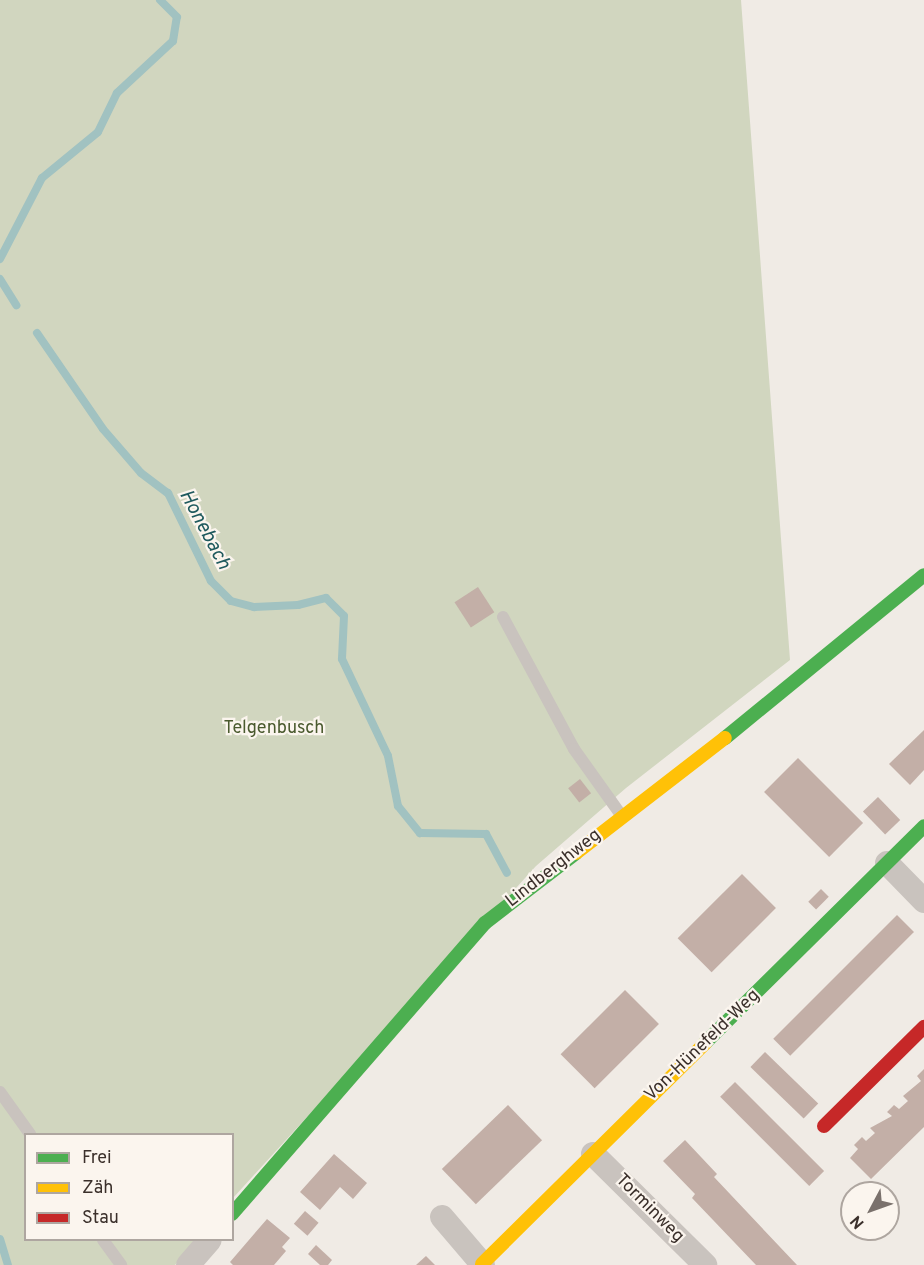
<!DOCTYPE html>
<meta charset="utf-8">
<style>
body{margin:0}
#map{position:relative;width:924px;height:1265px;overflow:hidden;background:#f0ebe5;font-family:Overpass,sans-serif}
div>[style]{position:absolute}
.green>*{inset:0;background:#d1d6bf}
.stream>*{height:8px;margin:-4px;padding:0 4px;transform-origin:4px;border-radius:4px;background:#a1c2c1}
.building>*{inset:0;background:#c3afa7;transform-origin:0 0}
.lane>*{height:12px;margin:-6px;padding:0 6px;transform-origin:6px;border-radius:6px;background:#c9c3be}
.street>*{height:24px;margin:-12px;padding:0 12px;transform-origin:12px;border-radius:12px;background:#c9c3be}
.fast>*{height:14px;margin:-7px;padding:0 7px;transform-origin:7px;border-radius:7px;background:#4caf50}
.slow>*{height:14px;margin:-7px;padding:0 7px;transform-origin:7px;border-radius:7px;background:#ffc107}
.jam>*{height:14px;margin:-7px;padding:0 7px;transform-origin:7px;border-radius:7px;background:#c62828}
span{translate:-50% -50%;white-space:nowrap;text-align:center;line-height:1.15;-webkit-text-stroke:4.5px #fbf5ee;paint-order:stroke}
.park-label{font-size:18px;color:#4a5a2e}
.street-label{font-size:18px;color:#3b302b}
.water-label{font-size:20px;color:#1f5a5e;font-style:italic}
.legend{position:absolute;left:24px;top:1133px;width:210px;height:108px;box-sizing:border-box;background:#fbf5ee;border:2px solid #aea6a0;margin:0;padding:8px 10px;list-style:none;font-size:18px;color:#3b302b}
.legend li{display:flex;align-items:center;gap:12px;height:30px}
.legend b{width:30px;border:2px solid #aea6a0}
.north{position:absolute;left:840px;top:1181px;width:60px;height:60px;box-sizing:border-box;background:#fbf5ee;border:2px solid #aea6a0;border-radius:50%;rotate:229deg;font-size:16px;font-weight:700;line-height:24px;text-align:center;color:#3b302b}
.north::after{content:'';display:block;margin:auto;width:21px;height:27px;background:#7a716c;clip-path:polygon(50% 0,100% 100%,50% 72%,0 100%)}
</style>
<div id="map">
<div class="green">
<div style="clip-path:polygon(0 0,741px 0,790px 660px,626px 788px,536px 866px,233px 1198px,232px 1134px,26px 1134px,26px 1240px,197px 1240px,175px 1265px,0 1265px)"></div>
</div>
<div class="stream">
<div style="left:0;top:259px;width:91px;rotate:-62.6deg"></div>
<div style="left:42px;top:178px;width:72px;rotate:-39.4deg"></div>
<div style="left:98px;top:132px;width:43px;rotate:-64deg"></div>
<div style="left:117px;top:93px;width:76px;rotate:-42.9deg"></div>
<div style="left:173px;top:41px;width:24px;rotate:-81deg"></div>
<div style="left:177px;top:17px;width:24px;rotate:-135deg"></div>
<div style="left:0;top:279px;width:31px;rotate:58deg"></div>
<div style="left:37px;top:333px;width:116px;rotate:55.5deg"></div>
<div style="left:103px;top:429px;width:58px;rotate:49.2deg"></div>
<div style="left:141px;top:473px;width:34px;rotate:37deg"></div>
<div style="left:168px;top:493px;width:98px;rotate:64deg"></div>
<div style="left:211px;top:581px;width:28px;rotate:45deg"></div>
<div style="left:231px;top:601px;width:24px;rotate:15deg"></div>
<div style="left:254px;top:607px;width:44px;rotate:-2.6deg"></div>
<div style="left:298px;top:605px;width:29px;rotate:-14deg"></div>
<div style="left:326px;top:598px;width:25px;rotate:45deg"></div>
<div style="left:344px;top:616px;width:43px;rotate:92.7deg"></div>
<div style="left:342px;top:659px;width:107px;rotate:64.6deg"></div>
<div style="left:388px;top:756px;width:51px;rotate:78.7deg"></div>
<div style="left:398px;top:806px;width:35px;rotate:51deg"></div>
<div style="left:420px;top:833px;width:66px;rotate:0.9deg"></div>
<div style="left:486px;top:834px;width:44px;rotate:61.7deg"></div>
<div style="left:0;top:1239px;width:27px;rotate:73deg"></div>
</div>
<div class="building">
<div style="left:478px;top:587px;width:30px;height:28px;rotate:57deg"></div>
<div style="clip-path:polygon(924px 730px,924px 770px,910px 785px,889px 764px)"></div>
<div style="left:798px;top:758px;width:92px;height:48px;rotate:45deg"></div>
<div style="left:580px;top:779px;width:18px;height:15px;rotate:52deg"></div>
<div style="left:878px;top:797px;width:32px;height:21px;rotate:46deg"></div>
<div style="left:742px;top:874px;width:48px;height:91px;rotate:45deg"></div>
<div style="left:821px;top:889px;width:11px;height:18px;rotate:45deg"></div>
<div style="left:897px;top:915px;width:24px;height:175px;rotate:45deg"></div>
<div style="left:625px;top:990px;width:48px;height:91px;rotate:45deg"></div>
<div style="left:765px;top:1052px;width:74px;height:21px;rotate:44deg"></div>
<div style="clip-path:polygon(924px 1069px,924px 1127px,871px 1179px,850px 1158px,858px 1149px,854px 1145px,862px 1137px,866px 1141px,875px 1133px,870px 1128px,892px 1116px,887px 1112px,894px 1105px,899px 1109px,908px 1101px,903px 1096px,921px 1081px,917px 1076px)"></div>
<div style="left:735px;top:1082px;width:126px;height:21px;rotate:45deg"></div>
<div style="left:508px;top:1105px;width:49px;height:92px;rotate:46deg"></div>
<div style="clip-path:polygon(685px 1140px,717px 1174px,714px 1177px,797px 1265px,756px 1265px,692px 1198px,695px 1194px,663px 1161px)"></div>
<div style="clip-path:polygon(334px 1154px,367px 1183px,353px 1199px,340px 1187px,320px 1210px,300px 1192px)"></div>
<div style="left:305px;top:1211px;width:18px;height:17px;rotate:41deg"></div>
<div style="clip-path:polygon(267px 1219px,290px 1238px,282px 1247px,286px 1251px,274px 1265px,233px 1265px,230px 1262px)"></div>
<div style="clip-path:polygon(316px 1245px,332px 1260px,328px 1265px,320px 1265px,308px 1254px)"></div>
<div style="clip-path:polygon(426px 1256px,435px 1265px,416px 1265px)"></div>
</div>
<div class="lane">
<div style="left:503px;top:617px;width:150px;rotate:61.7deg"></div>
<div style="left:574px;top:749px;width:81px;rotate:54.5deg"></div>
<div style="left:0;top:1092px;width:52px;rotate:54.5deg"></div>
<div style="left:103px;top:1240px;width:31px;rotate:54deg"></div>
</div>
<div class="street">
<div style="left:887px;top:863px;width:53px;rotate:45.8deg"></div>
<div style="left:593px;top:1154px;width:158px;rotate:44.7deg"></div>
<div style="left:442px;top:1217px;width:63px;rotate:49.5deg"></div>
<div style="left:188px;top:1265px;width:33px;rotate:-49deg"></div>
</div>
<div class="fast">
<div style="left:725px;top:738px;width:257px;rotate:-39.3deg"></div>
<div style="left:705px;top:1043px;width:308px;rotate:-44.7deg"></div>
<div style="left:232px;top:1214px;width:386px;rotate:-49deg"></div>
<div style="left:485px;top:923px;width:115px;rotate:-37.6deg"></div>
</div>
<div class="slow">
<div style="left:576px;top:853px;width:188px;rotate:-37.7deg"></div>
<div style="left:482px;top:1264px;width:314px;rotate:-44.7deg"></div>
</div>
<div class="jam">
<div style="left:824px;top:1126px;width:141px;rotate:-44.7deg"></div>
</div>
<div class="park-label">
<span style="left:274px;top:729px">Telgenbusch</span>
</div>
<div class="street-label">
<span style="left:554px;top:869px;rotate:-38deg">Lindberghweg</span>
<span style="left:703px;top:1046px;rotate:-44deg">Von-Hünefeld-Weg</span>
<span style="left:649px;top:1209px;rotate:45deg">Torminweg</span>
</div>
<div class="water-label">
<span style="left:204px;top:530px;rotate:62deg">Honebach</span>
</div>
<ul class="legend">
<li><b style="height:8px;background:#4caf50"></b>Frei</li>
<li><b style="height:8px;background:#ffc107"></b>Zäh</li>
<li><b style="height:8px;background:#c62828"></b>Stau</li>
</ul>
<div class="north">N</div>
</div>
